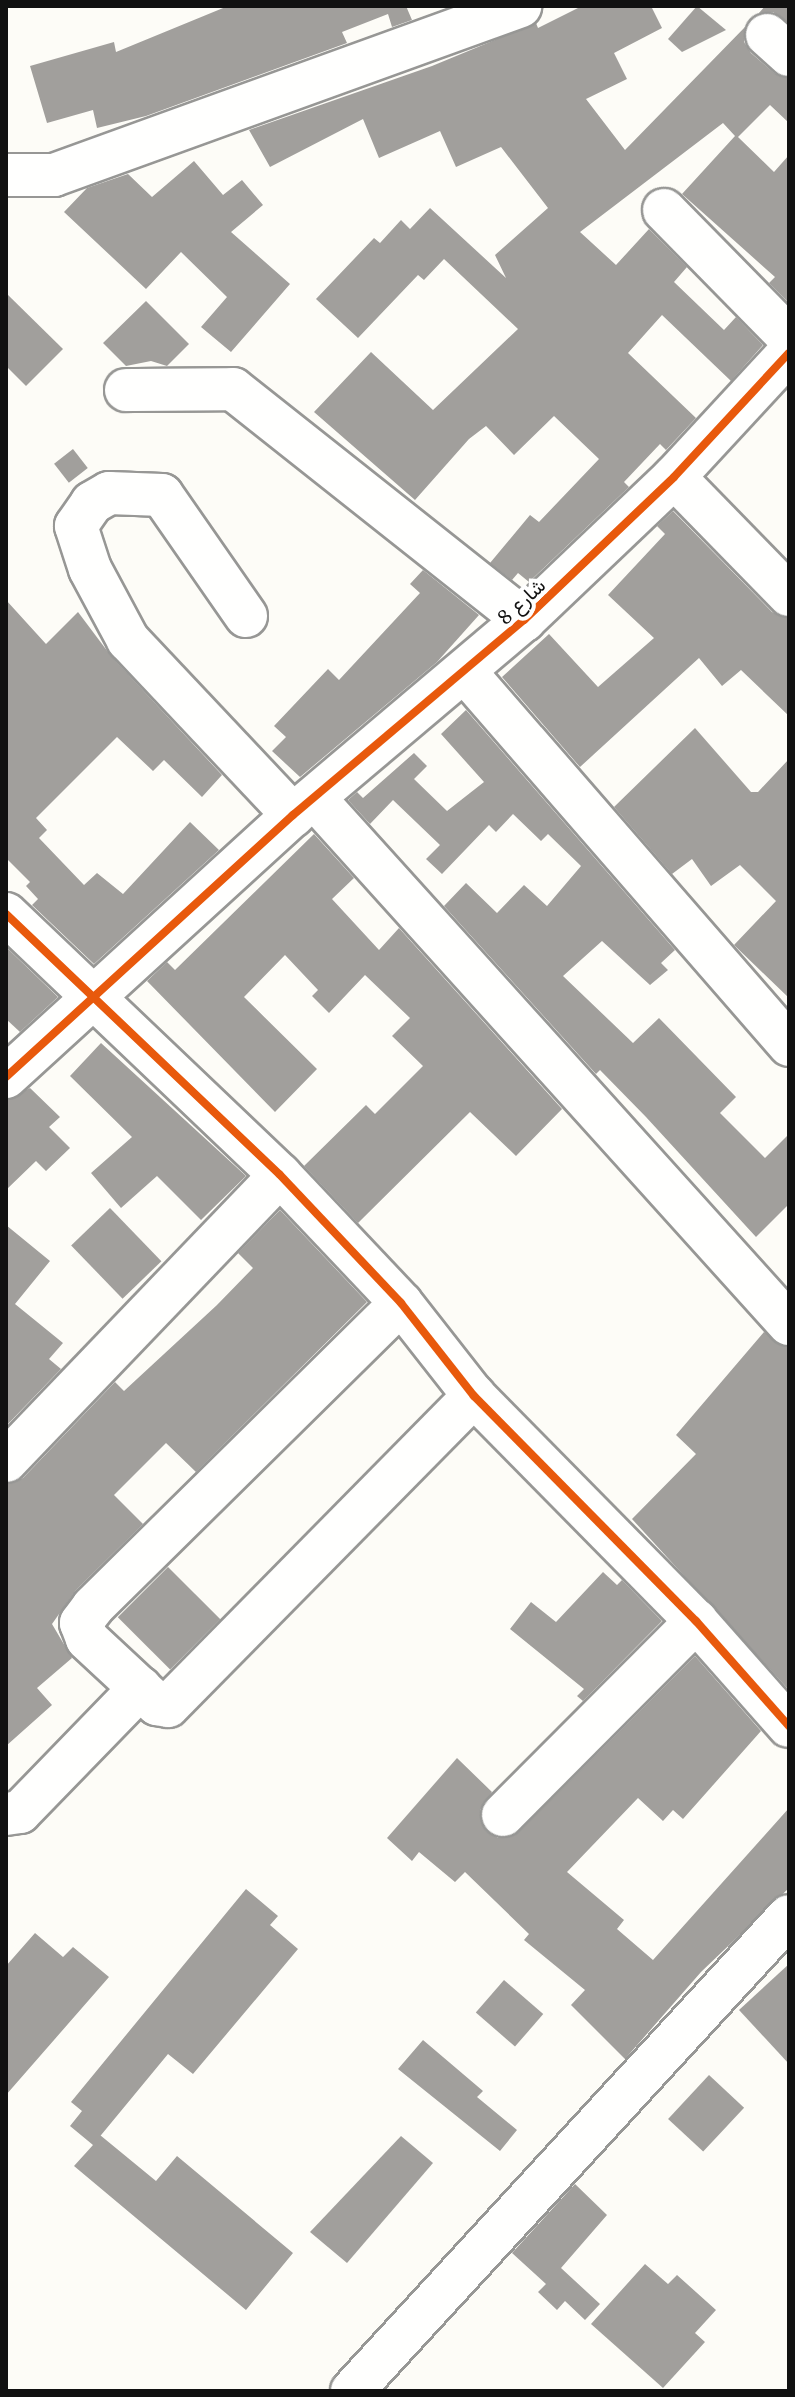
<!DOCTYPE html>
<meta charset="utf-8">
<style>
body{margin:0}
#map{position:relative;width:795px;height:2397px;overflow:hidden;background:#fdfcf7;font-family:"Noto Serif",Vazirmatn,serif}
div>[style]{position:absolute}
.building>*{inset:0;background:#a19f9c;transform-origin:0 0}
.roads{filter:drop-shadow(2px 0 #979795) drop-shadow(-2px 0 #979795) drop-shadow(0 2px #979795) drop-shadow(0 -2px #979795)}
.minor>*{height:42px;margin:-21px;padding:0 21px;transform-origin:21px;border-radius:21px;background:#fffffe}
.cycleway>*{height:8px;margin:-4px;padding:0 4px;transform-origin:4px;border-radius:4px;background:#e8590c}
span{translate:-50% -50%;white-space:nowrap;text-align:center;line-height:1.15;-webkit-text-stroke:8px #fff;paint-order:stroke}
.street-label{font-size:20px;color:#111}
.frame{position:absolute;inset:0;border:8px solid #111;pointer-events:none}
</style>
<div id="map">
<div class="building">
<div style="clip-path:polygon(228px 6px,406px 6px,412px 20px,392px 27px,388px 14px,342px 32px,347px 43px,146px 116px,97px 128px,93px 110px,47px 123px,30px 66px,114px 42px,116px 52px)"></div>
<div style="clip-path:polygon(582px 6px,651px 6px,662px 28px,614px 53px,627px 79px,586px 99px,625px 150px,745px 27px,744px 42px,751px 53px,774px 73px,789px 78px,789px 123px,770px 105px,738px 137px,774px 172px,789px 155px,789px 303px,769px 283px,775px 277px,682px 194px,735px 136px,723px 123px,580px 232px,616px 265px,649px 229px,687px 267px,674px 282px,724px 330px,736px 317px,763px 345px,731px 381px,662px 315px,628px 353px,696px 418px,666px 450px,660px 444px,624px 482px,629px 487px,529px 582px,518px 573px,512px 580px,490px 563px,530px 515px,539px 522px,599px 459px,554px 416px,514px 455px,486px 426px,469px 439px,415px 500px,314px 412px,371px 352px,433px 410px,518px 329px,444px 259px,424px 280px,418px 275px,358px 338px,316px 299px,374px 238px,380px 243px,401px 220px,410px 229px,430px 208px,506px 278px,495px 255px,548px 208px,501px 147px,456px 167px,440px 131px,379px 158px,363px 119px,270px 167px,249px 130px,432px 66px,536px 23px,538px 28px)"></div>
<div style="clip-path:polygon(697px 6px,726px 30px,682px 52px,668px 39px)"></div>
<div style="clip-path:polygon(765px 6px,789px 6px,789px 23px,773px 12px,759px 13px)"></div>
<div style="clip-path:polygon(194px 161px,223px 195px,242px 180px,263px 205px,231px 232px,290px 284px,231px 352px,201px 327px,227px 297px,181px 252px,146px 289px,64px 212px,87px 188px,128px 174px,152px 197px)"></div>
<div style="clip-path:polygon(6px 293px,63px 349px,26px 386px,6px 366px)"></div>
<div style="clip-path:polygon(146px 301px,189px 344px,167px 366px,151px 361px,126px 366px,103px 343px)"></div>
<div style="left:73px;top:449px;width:24px;height:24px;rotate:52deg"></div>
<div style="clip-path:polygon(673px 511px,772px 612px,789px 618px,789px 716px,741px 670px,722px 686px,699px 658px,580px 767px,502px 677px,549px 634px,598px 687px,654px 638px,608px 595px,665px 534px,657px 526px)"></div>
<div style="clip-path:polygon(423px 570px,479px 615px,437px 662px,300px 777px,272px 751px,286px 737px,274px 726px,328px 669px,339px 680px,420px 593px,410px 584px)"></div>
<div style="clip-path:polygon(6px 600px,46px 644px,78px 612px,111px 656px,222px 775px,202px 797px,164px 760px,153px 771px,117px 737px,36px 818px,47px 830px,39px 838px,84px 885px,97px 873px,123px 894px,190px 822px,219px 850px,94px 964px,32px 905px,38px 899px,26px 886px,30px 882px,6px 858px)"></div>
<div style="clip-path:polygon(466px 710px,675px 950px,661px 963px,668px 970px,650px 985px,602px 941px,563px 976px,633px 1043px,659px 1018px,736px 1097px,720px 1113px,765px 1158px,789px 1134px,789px 1204px,756px 1237px,646px 1117px,600px 1070px,596px 1074px,444px 906px,466px 883px,497px 913px,524px 885px,547px 906px,581px 866px,548px 834px,541px 841px,513px 814px,496px 832px,489px 825px,442px 874px,426px 859px,440px 845px,393px 800px,370px 824px,348px 800px,357px 792px,363px 798px,414px 753px,427px 766px,414px 779px,447px 811px,484px 782px,441px 734px)"></div>
<div style="clip-path:polygon(695px 728px,751px 792px,758px 792px,789px 759px,789px 998px,734px 945px,776px 901px,740px 865px,711px 886px,692px 859px,672px 874px,614px 807px)"></div>
<div style="clip-path:polygon(314px 834px,354px 878px,332px 899px,379px 950px,399px 928px,562px 1109px,516px 1156px,470px 1112px,358px 1223px,304px 1166px,366px 1105px,375px 1114px,423px 1066px,392px 1036px,410px 1018px,365px 975px,329px 1013px,312px 996px,318px 990px,285px 955px,244px 997px,317px 1069px,275px 1112px,147px 981px,167px 962px,175px 970px)"></div>
<div style="clip-path:polygon(6px 947px,58px 997px,20px 1032px,6px 1019px)"></div>
<div style="clip-path:polygon(101px 1043px,246px 1176px,201px 1220px,157px 1176px,121px 1208px,91px 1173px,132px 1137px,70px 1076px)"></div>
<div style="clip-path:polygon(30px 1088px,60px 1117px,49px 1127px,70px 1148px,46px 1171px,36px 1161px,6px 1190px,6px 1100px)"></div>
<div style="left:110px;top:1208px;width:74px;height:54px;rotate:46deg"></div>
<div style="clip-path:polygon(280px 1210px,367px 1302px,196px 1472px,166px 1443px,114px 1495px,143px 1524px,76px 1590px,52px 1624px,72px 1658px,37px 1688px,52px 1705px,6px 1746px,6px 1484px,23px 1478px,115px 1382px,124px 1391px,217px 1305px,253px 1268px,238px 1253px)"></div>
<div style="clip-path:polygon(6px 1225px,50px 1261px,15px 1304px,63px 1343px,49px 1359px,61px 1369px,6px 1426px)"></div>
<div style="clip-path:polygon(764px 1332px,789px 1347px,789px 1690px,632px 1519px,696px 1454px,676px 1435px)"></div>
<div style="left:168px;top:1567px;width:74px;height:71px;rotate:45deg"></div>
<div style="clip-path:polygon(603px 1572px,617px 1585px,622px 1580px,662px 1621px,583px 1701px,577px 1696px,584px 1689px,510px 1629px,531px 1602px,556px 1622px)"></div>
<div style="clip-path:polygon(695px 1656px,761px 1731px,683px 1819px,673px 1810px,663px 1821px,638px 1798px,567px 1872px,624px 1920px,617px 1929px,653px 1960px,789px 1808px,789px 1888px,701px 1972px,625px 2059px,571px 2005px,585px 1990px,524px 1940px,529px 1934px,465px 1872px,455px 1882px,419px 1852px,412px 1861px,387px 1838px,457px 1758px,492px 1792px,480px 1810px,486px 1831px,498px 1838px,519px 1832px)"></div>
<div style="clip-path:polygon(246px 1889px,278px 1916px,270px 1925px,298px 1949px,193px 2074px,168px 2054px,97px 2140px,100px 2135px,156px 2181px,177px 2156px,293px 2253px,246px 2310px,74px 2166px,93px 2145px,70px 2126px,82px 2111px,71px 2102px)"></div>
<div style="clip-path:polygon(35px 1933px,63px 1957px,73px 1947px,109px 1977px,6px 2095px,6px 1966px)"></div>
<div style="clip-path:polygon(789px 1964px,789px 2064px,739px 2010px)"></div>
<div style="left:504px;top:1980px;width:52px;height:43px;rotate:41deg"></div>
<div style="clip-path:polygon(423px 2040px,483px 2091px,477px 2097px,517px 2130px,500px 2151px,398px 2069px)"></div>
<div style="left:709px;top:2075px;width:48px;height:60px;rotate:43deg"></div>
<div style="clip-path:polygon(401px 2136px,433px 2163px,347px 2263px,310px 2232px)"></div>
<div style="clip-path:polygon(575px 2184px,607px 2215px,561px 2268px,600px 2304px,585px 2320px,565px 2301px,557px 2310px,538px 2292px,546px 2284px,512px 2253px)"></div>
<div style="clip-path:polygon(645px 2264px,668px 2284px,677px 2275px,716px 2310px,695px 2333px,705px 2342px,663px 2388px,591px 2324px)"></div>
</div>
<div class="roads">
<div class="minor">
<div style="left:767px;top:35px;width:30px;rotate:42deg"></div>
<div style="left:6px;top:175px;width:48px"></div>
<div style="left:54px;top:175px;width:496px;rotate:-19.9deg"></div>
<div style="left:664px;top:210px;width:178px;rotate:45.5deg"></div>
<div style="left:126px;top:390px;width:107px;rotate:-0.5deg"></div>
<div style="left:233px;top:389px;width:372px;rotate:38.4deg"></div>
<div style="left:674px;top:477px;width:165px;rotate:45.7deg"></div>
<div style="left:246px;top:616px;width:147px;rotate:-124.8deg"></div>
<div style="left:162px;top:495px;width:53px;rotate:-177.8deg"></div>
<div style="left:109px;top:493px;width:20px;rotate:150deg"></div>
<div style="left:92px;top:503px;width:28px;rotate:125deg"></div>
<div style="left:76px;top:526px;width:45px;rotate:72deg"></div>
<div style="left:90px;top:569px;width:81px;rotate:61.8deg"></div>
<div style="left:128px;top:640px;width:241px;rotate:46.7deg"></div>
<div style="left:466px;top:673px;width:493px;rotate:49deg"></div>
<div style="left:316px;top:800px;width:706px;rotate:47.93deg"></div>
<div style="left:6px;top:914px;width:378px;rotate:43.6deg"></div>
<div style="left:280px;top:1175px;width:176px;rotate:46.6deg"></div>
<div style="left:401px;top:1303px;width:118px;rotate:51.9deg"></div>
<div style="left:474px;top:1396px;width:316px;rotate:45.4deg"></div>
<div style="left:696px;top:1621px;width:140px;rotate:48.5deg"></div>
<div style="left:6px;top:1077px;width:389px;rotate:-42.4deg"></div>
<div style="left:293px;top:815px;width:302px;rotate:-40.2deg"></div>
<div style="left:524px;top:620px;width:207px;rotate:-43.6deg"></div>
<div style="left:674px;top:477px;width:169px;rotate:-47.2deg"></div>
<div style="left:401px;top:1303px;width:433px;rotate:135.4deg"></div>
<div style="left:93px;top:1607px;width:20px;rotate:127deg"></div>
<div style="left:81px;top:1623px;width:17px;rotate:69deg"></div>
<div style="left:87px;top:1639px;width:96px;rotate:42.9deg"></div>
<div style="left:157px;top:1704px;width:11px;rotate:10deg"></div>
<div style="left:168px;top:1706px;width:436px;rotate:-45.4deg"></div>
<div style="left:6px;top:1461px;width:396px;rotate:-46.2deg"></div>
<div style="left:6px;top:1814px;width:14px;rotate:-8deg"></div>
<div style="left:20px;top:1812px;width:173px;rotate:-45.9deg"></div>
<div style="left:503px;top:1815px;width:274px;rotate:-45.1deg"></div>
<div style="left:352px;top:2391px;width:645px;rotate:-47.39deg"></div>
</div>
</div>
<div class="cycleway">
<div style="left:6px;top:914px;width:378px;rotate:43.6deg"></div>
<div style="left:280px;top:1175px;width:176px;rotate:46.6deg"></div>
<div style="left:401px;top:1303px;width:118px;rotate:51.9deg"></div>
<div style="left:474px;top:1396px;width:316px;rotate:45.4deg"></div>
<div style="left:696px;top:1621px;width:140px;rotate:48.5deg"></div>
<div style="left:6px;top:1077px;width:389px;rotate:-42.4deg"></div>
<div style="left:293px;top:815px;width:302px;rotate:-40.2deg"></div>
<div style="left:524px;top:620px;width:207px;rotate:-43.6deg"></div>
<div style="left:674px;top:477px;width:169px;rotate:-47.2deg"></div>
</div>
<div class="street-label">
<span style="left:521px;top:601px;rotate:-43deg">شارع 8</span>
</div>
<div class="frame"></div>
</div>
